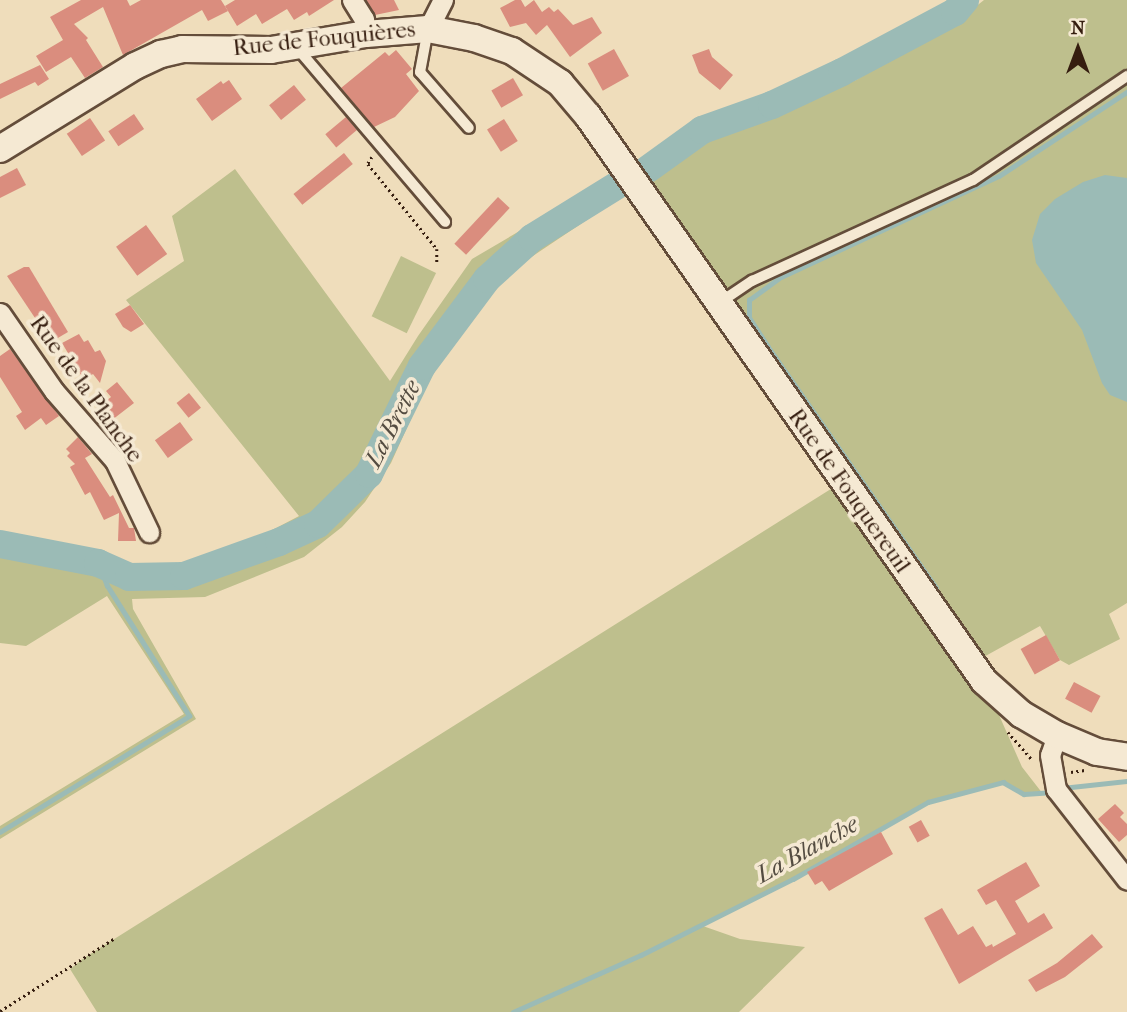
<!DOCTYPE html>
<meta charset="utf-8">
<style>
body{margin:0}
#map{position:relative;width:1127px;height:1012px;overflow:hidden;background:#efddbb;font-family:"IM FELL French Canon",serif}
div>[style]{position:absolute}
.green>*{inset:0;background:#bebf8d;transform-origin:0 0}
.water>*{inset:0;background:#9bbbb6}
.stream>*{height:4.5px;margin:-2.25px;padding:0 2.25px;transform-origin:2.25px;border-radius:2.25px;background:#9bbbb6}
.river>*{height:28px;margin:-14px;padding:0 14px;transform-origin:14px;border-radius:14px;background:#9bbbb6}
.building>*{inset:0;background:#da8d7e;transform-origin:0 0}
.path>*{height:2.5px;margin-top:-1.25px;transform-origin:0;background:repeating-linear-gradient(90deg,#351d0f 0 2px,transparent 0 5.5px)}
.roads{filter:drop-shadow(2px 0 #644d3a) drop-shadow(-2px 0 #644d3a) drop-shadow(0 2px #644d3a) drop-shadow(0 -2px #644d3a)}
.lane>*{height:10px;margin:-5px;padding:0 5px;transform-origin:5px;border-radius:5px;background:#f5e9d3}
.street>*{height:19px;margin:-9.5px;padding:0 9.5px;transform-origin:9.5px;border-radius:9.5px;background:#f5e9d3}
.secondary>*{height:26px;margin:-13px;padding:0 13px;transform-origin:13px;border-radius:13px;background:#f5e9d3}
span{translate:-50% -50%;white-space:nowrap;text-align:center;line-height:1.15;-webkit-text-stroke:7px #f5e9d3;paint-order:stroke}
.street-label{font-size:23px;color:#351d0f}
.water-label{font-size:24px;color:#544c41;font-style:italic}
.north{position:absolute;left:1043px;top:14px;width:70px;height:70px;-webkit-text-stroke:5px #f5e9d3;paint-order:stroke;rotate:0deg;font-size:19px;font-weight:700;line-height:28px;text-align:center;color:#351d0f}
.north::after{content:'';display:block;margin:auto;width:24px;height:32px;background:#351d0f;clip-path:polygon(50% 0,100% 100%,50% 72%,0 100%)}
</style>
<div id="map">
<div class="green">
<div style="clip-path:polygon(984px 0,1127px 0,1127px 603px,1109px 614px,1120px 639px,1069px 665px,1060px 660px,1040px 626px,971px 664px,984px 681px,1022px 767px,1043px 794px,1024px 794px,1003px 782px,928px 802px,800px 876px,700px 925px,740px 939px,805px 947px,739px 1012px,97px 1012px,70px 969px,84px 958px,842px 482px,640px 190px,720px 134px,856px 80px,964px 16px)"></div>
<div style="clip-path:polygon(235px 169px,390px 381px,418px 336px,472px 259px,610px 178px,621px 197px,497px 280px,434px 368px,391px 463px,365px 502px,342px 527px,304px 557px,205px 597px,132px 599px,133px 609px,196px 719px,0 839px,0 826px,184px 714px,107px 596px,26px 646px,0 643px,0 537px,120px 564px,163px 568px,200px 559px,261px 536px,299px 516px,126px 300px,184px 261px,172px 216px)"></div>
<div style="left:401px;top:256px;width:39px;height:67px;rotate:26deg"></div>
</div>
<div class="water">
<div style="clip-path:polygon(1105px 175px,1127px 178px,1127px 402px,1110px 395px,1102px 383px,1082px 330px,1036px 263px,1032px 240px,1040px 214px,1055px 199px,1083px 182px)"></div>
</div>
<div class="stream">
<div style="left:936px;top:588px;width:294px;rotate:-124.9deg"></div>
<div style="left:768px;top:347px;width:35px;rotate:-123deg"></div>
<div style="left:749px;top:318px;width:18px;rotate:-90deg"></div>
<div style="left:749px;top:300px;width:39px;rotate:-36deg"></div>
<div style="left:781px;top:277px;width:240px;rotate:-24.9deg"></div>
<div style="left:999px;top:176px;width:153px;rotate:-33.3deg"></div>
<div style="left:1062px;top:788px;width:65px;rotate:-6.1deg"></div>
<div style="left:0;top:832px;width:222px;rotate:-31.5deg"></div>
<div style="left:189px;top:716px;width:154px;rotate:-122.2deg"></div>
<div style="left:107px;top:586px;width:25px;rotate:-111deg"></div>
<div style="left:513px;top:1012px;width:140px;rotate:-24deg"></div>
<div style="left:641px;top:955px;width:170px;rotate:-26.6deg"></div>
<div style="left:793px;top:879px;width:155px;rotate:-29.7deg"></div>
<div style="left:928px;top:802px;width:78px;rotate:-14.9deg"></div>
<div style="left:1003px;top:782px;width:24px;rotate:30deg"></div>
<div style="left:1024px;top:794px;width:26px;rotate:-4deg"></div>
</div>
<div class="river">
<div style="left:648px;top:169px;width:67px;rotate:-35.8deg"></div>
<div style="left:702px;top:130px;width:74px;rotate:-19.7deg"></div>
<div style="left:772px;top:105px;width:77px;rotate:-25.2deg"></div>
<div style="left:842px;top:72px;width:128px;rotate:-28deg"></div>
<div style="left:955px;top:12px;width:16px;rotate:-50deg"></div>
<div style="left:0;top:544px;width:100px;rotate:11deg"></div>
<div style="left:98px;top:563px;width:34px;rotate:24deg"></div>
<div style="left:129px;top:577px;width:55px;rotate:-1deg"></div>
<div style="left:184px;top:576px;width:101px;rotate:-19.7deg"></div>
<div style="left:279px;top:542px;width:43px;rotate:-24.8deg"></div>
<div style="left:318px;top:524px;width:71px;rotate:-44.4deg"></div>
<div style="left:369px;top:474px;width:120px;rotate:-63.9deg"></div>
<div style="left:422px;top:366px;width:109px;rotate:-53.2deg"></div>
<div style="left:487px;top:279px;width:61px;rotate:-42.3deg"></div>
<div style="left:532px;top:238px;width:99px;rotate:-31.8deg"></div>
</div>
<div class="building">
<div style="clip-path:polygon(81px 0,127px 0,130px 6px,141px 0,221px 0,228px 11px,208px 21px,202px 10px,123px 55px,103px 7px,74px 24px,88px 38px,86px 40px,103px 67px,85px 78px,71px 57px,46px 72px,36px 56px,63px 40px,50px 17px)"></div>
<div style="clip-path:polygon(235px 0,334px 0,309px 16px,307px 12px,294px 20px,287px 9px,262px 24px,256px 14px,237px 26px,225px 6px)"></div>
<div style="clip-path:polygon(366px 0,394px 0,399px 10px,375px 15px)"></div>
<div style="clip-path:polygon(515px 0,521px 0,525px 7px,534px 0,542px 12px,549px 7px,554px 12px,558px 9px,573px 25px,592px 17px,602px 33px,570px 57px,547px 25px,536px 35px,526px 23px,510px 27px,500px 8px)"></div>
<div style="left:614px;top:49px;width:31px;height:30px;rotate:61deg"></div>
<div style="clip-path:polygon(709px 49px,712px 57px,733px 75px,720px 90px,699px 73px,692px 55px)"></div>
<div style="clip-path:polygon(396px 50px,412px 69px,406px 74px,419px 91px,395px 117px,374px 127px,341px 88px,385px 52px,389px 56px)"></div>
<div style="clip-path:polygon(40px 65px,49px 79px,38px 86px,35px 82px,0 99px,0 84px)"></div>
<div style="left:513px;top:78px;width:20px;height:25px;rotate:60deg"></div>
<div style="clip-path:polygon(229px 80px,242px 99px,212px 121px,196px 99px,221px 81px,223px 84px)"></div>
<div style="left:294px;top:85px;width:19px;height:32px;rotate:51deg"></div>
<div style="left:134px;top:114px;width:18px;height:31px;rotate:56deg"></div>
<div style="left:346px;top:117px;width:17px;height:27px;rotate:50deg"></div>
<div style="left:90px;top:118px;width:27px;height:28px;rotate:56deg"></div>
<div style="left:504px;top:119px;width:26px;height:20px;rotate:58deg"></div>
<div style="left:344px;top:153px;width:14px;height:65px;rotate:51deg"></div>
<div style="clip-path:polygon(17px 168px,26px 185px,0 198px,0 177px)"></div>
<div style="left:498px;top:197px;width:16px;height:64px;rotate:43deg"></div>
<div style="left:146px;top:225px;width:36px;height:37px;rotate:54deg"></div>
<div style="clip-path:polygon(24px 267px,29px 267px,68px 332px,51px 342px,7px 276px)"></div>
<div style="clip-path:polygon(130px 305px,144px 324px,131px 332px,123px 327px,115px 314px)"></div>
<div style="clip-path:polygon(79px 334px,84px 342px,88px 340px,95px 352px,100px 350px,106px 361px,100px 383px,93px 374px,84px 380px,62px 343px)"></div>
<div style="clip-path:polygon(10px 349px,59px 416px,46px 425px,41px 418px,25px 430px,16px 416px,22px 412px,0 377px,0 356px)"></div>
<div style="clip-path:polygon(117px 382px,134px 403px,112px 420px,100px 406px,111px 397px,106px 391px)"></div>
<div style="left:189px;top:393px;width:19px;height:16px;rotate:51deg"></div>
<div style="left:180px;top:422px;width:22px;height:31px;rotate:54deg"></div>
<div style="clip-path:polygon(78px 437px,92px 454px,85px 458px,110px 497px,113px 495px,129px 528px,134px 528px,136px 541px,118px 541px,119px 513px,104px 520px,90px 492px,85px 495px,70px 467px,75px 464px,67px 456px,70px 453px,66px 449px)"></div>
<div style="left:1046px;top:635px;width:29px;height:29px;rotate:61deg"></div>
<div style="left:1074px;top:682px;width:30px;height:19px;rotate:28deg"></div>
<div style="clip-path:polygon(1115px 804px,1124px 813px,1120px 817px,1127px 824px,1127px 835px,1119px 842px,1098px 819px)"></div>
<div style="left:921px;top:820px;width:18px;height:14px;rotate:61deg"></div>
<div style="clip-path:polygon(881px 832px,893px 854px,829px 891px,822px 881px,815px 885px,807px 872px)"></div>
<div style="clip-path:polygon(1026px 862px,1040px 886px,1015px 901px,1028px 923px,1044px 913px,1053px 928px,959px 984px,924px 918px,942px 908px,958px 935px,973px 926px,986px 947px,992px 944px,993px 947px,1016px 934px,996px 900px,986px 905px,977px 890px)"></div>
<div style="clip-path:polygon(1092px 934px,1103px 947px,1065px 977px,1036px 992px,1028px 980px,1057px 963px)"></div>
</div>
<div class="path">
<div style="left:372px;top:157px;width:8px;rotate:120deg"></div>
<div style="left:368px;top:164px;width:109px;rotate:50.9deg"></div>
<div style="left:437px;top:249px;width:16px;rotate:90deg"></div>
<div style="left:1008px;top:732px;width:38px;rotate:49deg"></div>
<div style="left:1071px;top:772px;width:14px;rotate:-8deg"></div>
<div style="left:0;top:1011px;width:136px;rotate:-32.4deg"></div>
</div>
<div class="roads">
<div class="lane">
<div style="left:428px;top:29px;width:44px;rotate:100.5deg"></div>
<div style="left:420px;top:72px;width:74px;rotate:48.8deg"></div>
<div style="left:298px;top:49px;width:227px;rotate:49.6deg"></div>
<div style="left:719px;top:303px;width:40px;rotate:-34deg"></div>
<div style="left:752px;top:281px;width:243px;rotate:-24.6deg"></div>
<div style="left:973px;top:180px;width:186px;rotate:-34deg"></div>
</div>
<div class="street">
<div style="left:352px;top:0;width:22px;rotate:58deg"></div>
<div style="left:364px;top:19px;width:15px;rotate:82deg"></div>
<div style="left:428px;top:29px;width:33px;rotate:-63deg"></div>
<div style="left:0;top:313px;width:95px;rotate:55.3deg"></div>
<div style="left:54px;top:391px;width:93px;rotate:48.9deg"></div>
<div style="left:115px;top:461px;width:79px;rotate:64.4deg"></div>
<div style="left:1057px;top:735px;width:21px;rotate:109deg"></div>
<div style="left:1050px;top:755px;width:35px;rotate:80deg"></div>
<div style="left:1056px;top:789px;width:115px;rotate:52deg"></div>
</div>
<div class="secondary">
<div style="left:0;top:149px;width:158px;rotate:-31.6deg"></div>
<div style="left:135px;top:66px;width:29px;rotate:-25deg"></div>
<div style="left:161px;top:54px;width:22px;rotate:-13deg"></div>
<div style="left:182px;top:49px;width:89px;rotate:0.6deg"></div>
<div style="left:271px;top:50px;width:96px;rotate:-9.6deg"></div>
<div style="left:366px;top:34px;width:62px;rotate:-4.6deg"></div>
<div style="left:428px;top:29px;width:47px;rotate:11.1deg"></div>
<div style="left:474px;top:38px;width:40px;rotate:18.9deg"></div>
<div style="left:512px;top:51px;width:58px;rotate:33.7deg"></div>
<div style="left:560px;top:83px;width:43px;rotate:49.7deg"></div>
<div style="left:588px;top:116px;width:690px;rotate:54.97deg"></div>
<div style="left:984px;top:681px;width:50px;rotate:41.7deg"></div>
<div style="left:1021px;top:714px;width:42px;rotate:30.3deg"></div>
<div style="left:1057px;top:735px;width:43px;rotate:23deg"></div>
<div style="left:1097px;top:752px;width:30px;rotate:9deg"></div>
</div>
</div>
<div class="street-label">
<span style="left:324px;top:39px;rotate:-6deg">Rue de Fouquières</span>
<span style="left:86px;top:389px;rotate:54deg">Rue de la Planche</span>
<span style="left:849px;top:491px;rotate:55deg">Rue de Fouquereuil</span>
</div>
<div class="water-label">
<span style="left:393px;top:424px;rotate:-63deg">La Brette</span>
<span style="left:807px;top:850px;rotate:-29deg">La Blanche</span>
</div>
<div class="north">N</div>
</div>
